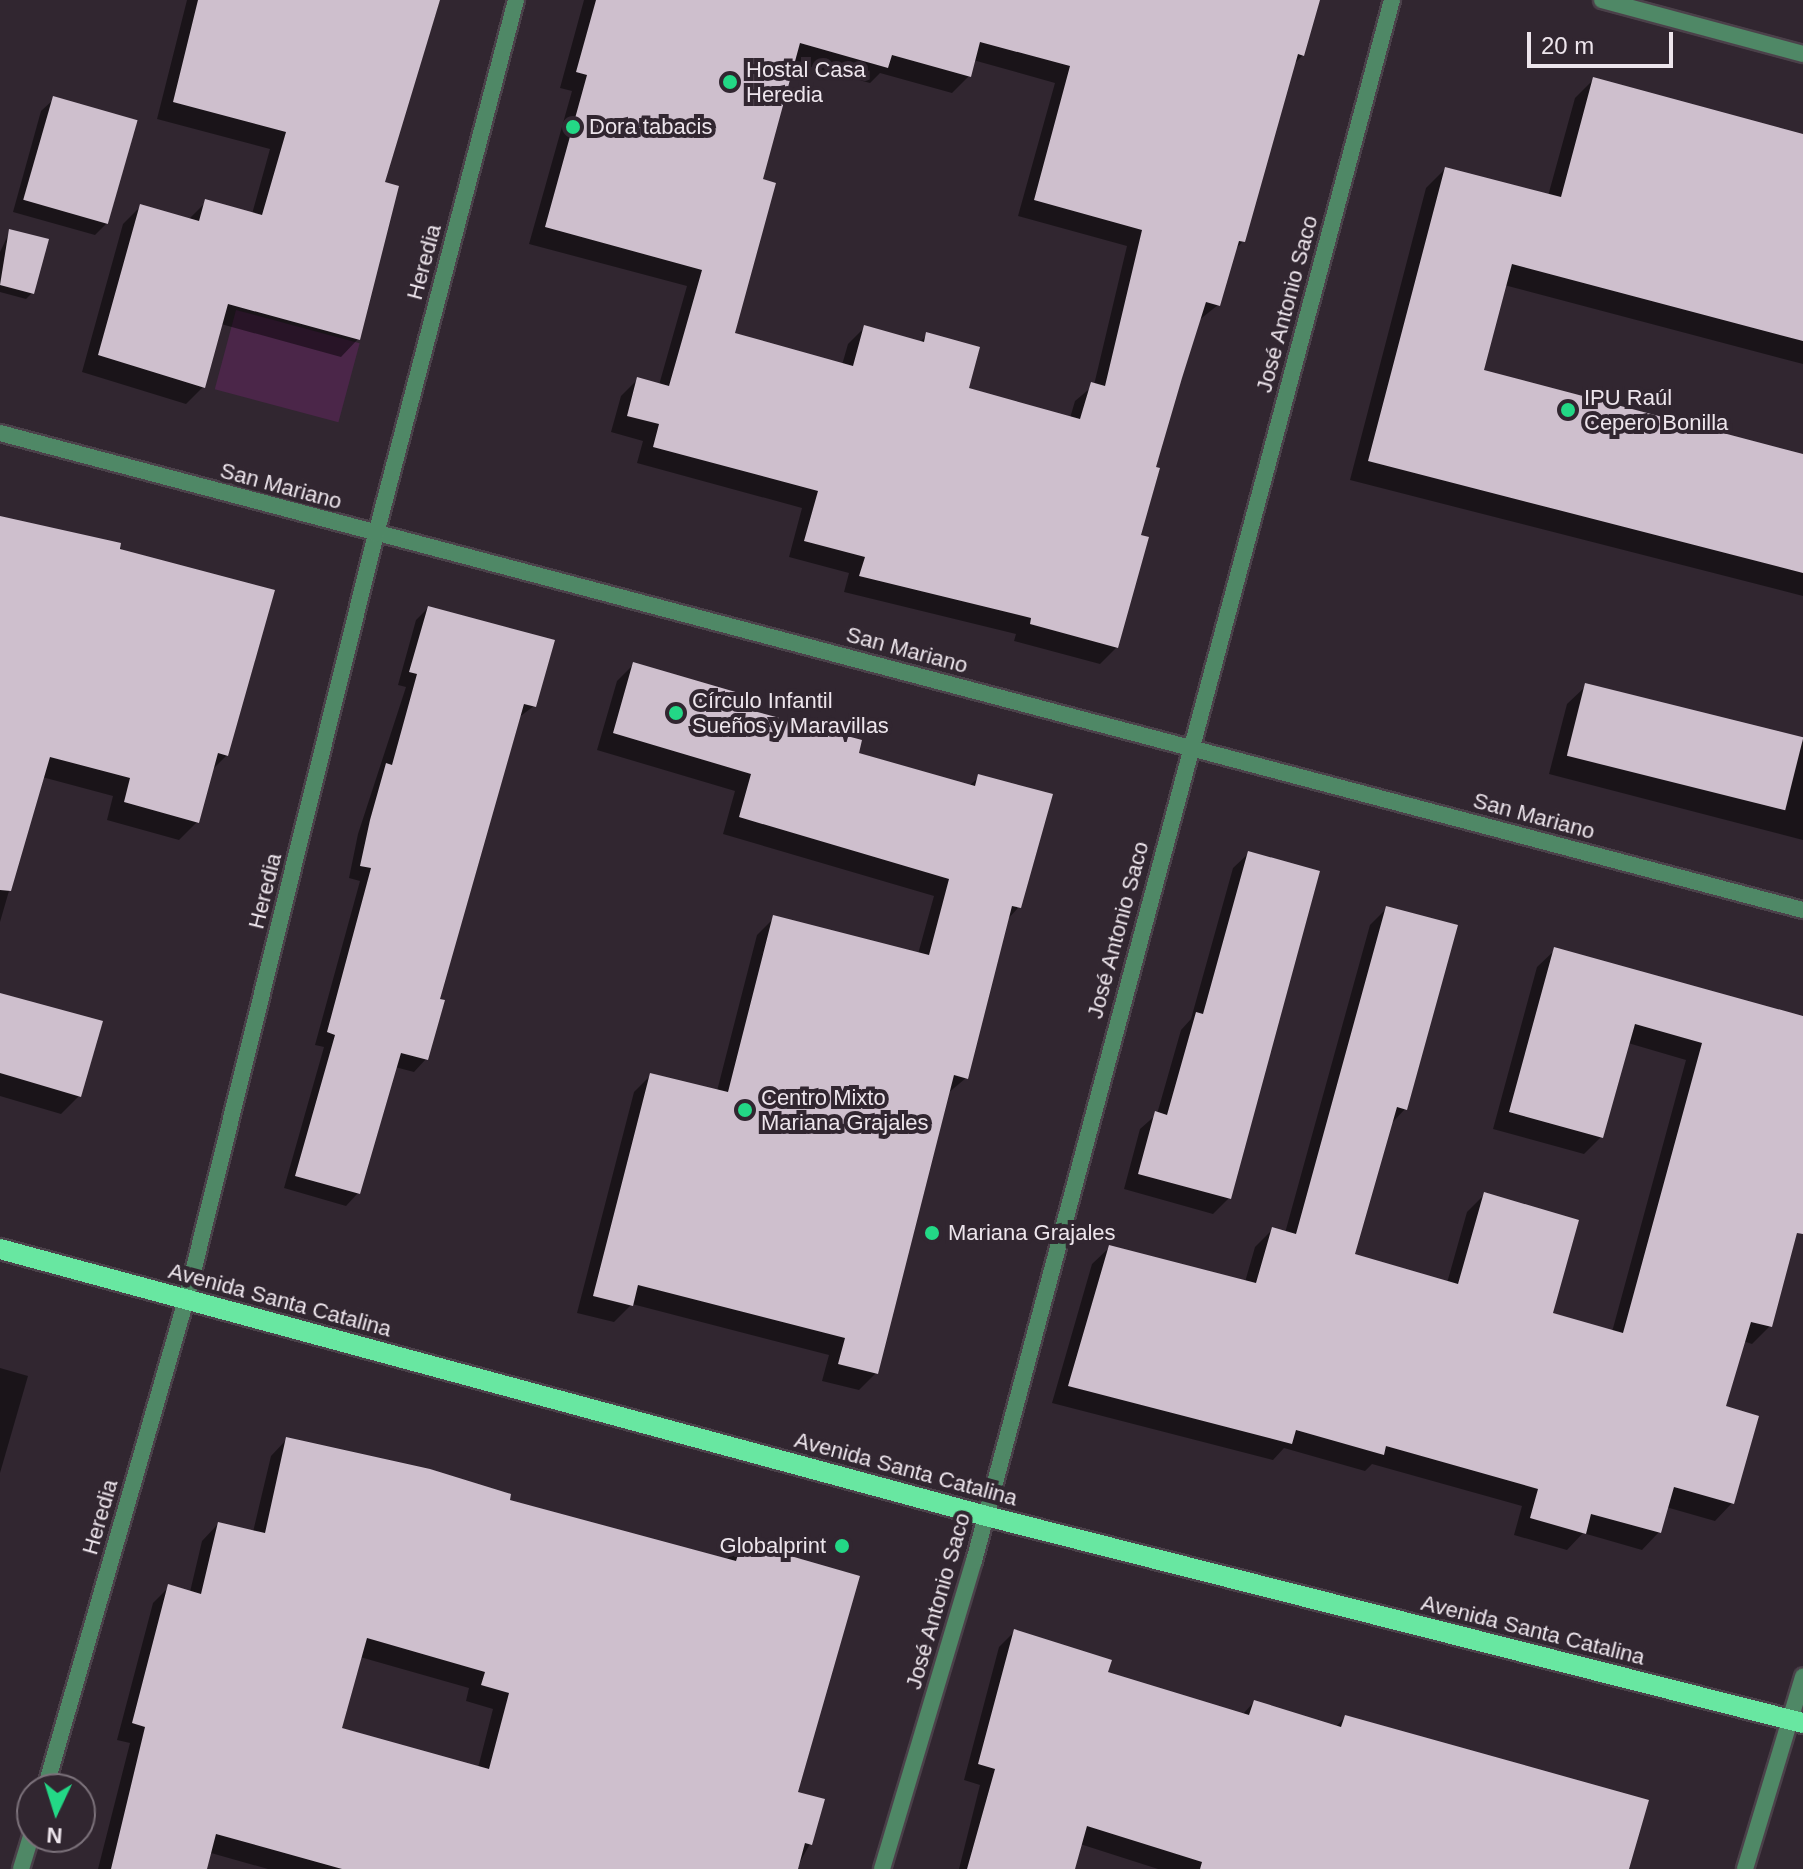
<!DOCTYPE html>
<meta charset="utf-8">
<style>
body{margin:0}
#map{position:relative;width:1803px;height:1869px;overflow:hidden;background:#312630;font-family:Helvetica,sans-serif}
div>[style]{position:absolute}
.green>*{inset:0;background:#4b2649;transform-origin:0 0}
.shadow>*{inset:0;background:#0007}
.building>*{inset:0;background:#cebfcd;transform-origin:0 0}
.roads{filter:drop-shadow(2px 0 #4b414a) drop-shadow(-2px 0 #4b414a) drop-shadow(0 2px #4b414a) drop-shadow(0 -2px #4b414a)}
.street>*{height:16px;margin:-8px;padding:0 8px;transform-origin:8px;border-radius:8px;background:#4f8866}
.primary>*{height:20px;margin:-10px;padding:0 10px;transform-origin:10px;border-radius:10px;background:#68e7a1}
.dots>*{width:22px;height:22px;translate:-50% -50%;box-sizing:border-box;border:4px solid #312630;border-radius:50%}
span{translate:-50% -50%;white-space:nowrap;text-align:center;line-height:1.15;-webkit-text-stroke:8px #312630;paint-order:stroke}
.poi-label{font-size:22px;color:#ede5ec}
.left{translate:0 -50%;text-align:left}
.right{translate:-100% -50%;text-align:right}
.street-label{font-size:22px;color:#ede5ec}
.north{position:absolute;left:16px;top:1773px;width:80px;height:80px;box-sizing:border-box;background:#312630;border:2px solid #7c727b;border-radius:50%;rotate:184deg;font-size:22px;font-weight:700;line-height:32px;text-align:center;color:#ede5ec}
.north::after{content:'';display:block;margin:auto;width:28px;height:36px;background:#23d886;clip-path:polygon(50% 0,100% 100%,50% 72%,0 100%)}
.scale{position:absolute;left:1527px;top:32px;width:146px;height:36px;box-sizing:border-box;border:4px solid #ede5ec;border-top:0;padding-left:10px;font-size:24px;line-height:28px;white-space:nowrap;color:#ede5ec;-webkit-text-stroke:6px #312630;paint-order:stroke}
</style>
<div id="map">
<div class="green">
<div style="left:236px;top:310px;width:128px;height:82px;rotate:15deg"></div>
</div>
<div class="shadow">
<div style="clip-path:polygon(187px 0,440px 0,382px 184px,358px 339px,341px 357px,221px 324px,203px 387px,186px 404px,82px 372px,123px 224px,140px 207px,188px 220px,206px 202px,252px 214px,270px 149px,157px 119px)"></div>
<div style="clip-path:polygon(evenodd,584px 0,1318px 0,1303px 55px,1293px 65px,1243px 241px,1235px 250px,1218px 305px,1198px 321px,1154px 469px,1117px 647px,1100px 664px,1014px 641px,1016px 634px,844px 592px,849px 573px,789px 557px,802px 508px,637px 463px,643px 441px,611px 432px,621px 396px,638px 379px,659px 385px,687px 286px,529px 244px,572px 91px,560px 88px,584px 0,973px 60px,1055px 83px,1018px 216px,1127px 246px,1094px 385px,1075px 401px,1070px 418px,966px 390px,927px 335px,919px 343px,865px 327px,848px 344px,842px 365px,733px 334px,761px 181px,793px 62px,870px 83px,880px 73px,952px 93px,969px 76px,973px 60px)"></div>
<div style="clip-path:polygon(1594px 79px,1803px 136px,1803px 364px,1504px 285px,1481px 371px,1803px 456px,1803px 596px,1350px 480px,1426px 188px,1445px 169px,1548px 196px,1575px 98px)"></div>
<div style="clip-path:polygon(54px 99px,108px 222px,95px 235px,13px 212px,41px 111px)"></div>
<div style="clip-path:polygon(10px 231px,32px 293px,26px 299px,0 292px,0 252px)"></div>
<div style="clip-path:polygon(0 522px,119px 544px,227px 755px,211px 771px,197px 822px,179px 840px,107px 820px,113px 796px,42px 777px,0 922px)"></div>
<div style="clip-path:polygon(428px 608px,534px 706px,518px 718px,437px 1000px,426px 1059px,414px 1072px,395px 1067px,358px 1193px,346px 1206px,284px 1188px,324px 1047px,315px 1045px,360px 881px,349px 878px,358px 834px,406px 687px,398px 685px,416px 620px)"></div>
<div style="clip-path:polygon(634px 664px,856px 755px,969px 786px,979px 777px,1019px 907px,1007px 920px,966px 1078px,947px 1094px,876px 1373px,859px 1390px,822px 1381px,829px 1355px,632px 1304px,614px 1322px,577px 1313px,634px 1092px,651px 1075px,717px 1091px,757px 935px,774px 918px,918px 954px,934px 896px,723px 834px,735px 791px,597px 750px,617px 681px)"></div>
<div style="clip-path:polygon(1586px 686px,1803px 742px,1803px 840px,1549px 774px,1567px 704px)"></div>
<div style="clip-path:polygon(1249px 853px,1229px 1198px,1213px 1214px,1124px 1189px,1140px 1129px,1157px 1114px,1181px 1030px,1191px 1019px,1233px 868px)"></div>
<div style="clip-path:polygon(1387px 908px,1405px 1109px,1390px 1125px,1352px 1256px,1447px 1283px,1467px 1212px,1484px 1195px,1550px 1314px,1612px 1332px,1686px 1060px,1628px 1043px,1601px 1137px,1584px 1154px,1493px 1129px,1537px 967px,1555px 950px,1803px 1018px,1803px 1213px,1770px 1326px,1752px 1344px,1743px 1341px,1723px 1407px,1732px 1503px,1715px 1521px,1666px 1507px,1659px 1532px,1642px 1550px,1583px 1533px,1567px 1550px,1514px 1535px,1522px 1506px,1372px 1464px,1365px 1471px,1284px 1448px,1273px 1460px,1052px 1403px,1092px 1264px,1110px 1247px,1245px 1282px,1255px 1247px,1273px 1229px,1285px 1233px,1370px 925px)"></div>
<div style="clip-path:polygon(0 995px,79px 1096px,61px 1114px,0 1096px)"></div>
<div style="clip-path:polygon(0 1368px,28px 1376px,0 1473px)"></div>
<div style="clip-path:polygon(evenodd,287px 1439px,726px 1560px,742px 1544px,810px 1844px,796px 1869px,268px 1869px,211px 1853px,205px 1869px,98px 1869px,130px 1743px,117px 1740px,153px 1603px,169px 1587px,190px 1592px,202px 1541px,218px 1524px,253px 1532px,271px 1456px,287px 1439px,360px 1657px,469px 1688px,466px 1701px,493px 1709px,478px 1768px,340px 1730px,360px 1657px)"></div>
<div style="clip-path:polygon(1015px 1631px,1106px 1673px,1242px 1715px,1254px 1702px,1335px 1728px,1345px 1717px,1627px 1869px,1158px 1869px,1080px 1844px,1073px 1869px,959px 1869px,980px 1785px,964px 1780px,999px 1647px)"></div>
</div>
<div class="building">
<div style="clip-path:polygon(198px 0,440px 0,385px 182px,399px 186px,360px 340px,228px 304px,205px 388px,98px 355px,140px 204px,199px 221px,205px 199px,262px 215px,286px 132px,173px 102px)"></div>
<div style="clip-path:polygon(evenodd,596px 0,1320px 0,1304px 56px,1298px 54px,1245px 242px,1239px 241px,1220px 306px,1206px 302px,1182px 378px,1156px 467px,1160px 468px,1141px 535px,1149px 537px,1118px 648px,1030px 624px,1031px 618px,859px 576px,865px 557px,804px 541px,818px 491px,653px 447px,659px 424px,627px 416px,637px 377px,669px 386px,702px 270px,545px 227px,587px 75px,576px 72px,596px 0,980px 42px,1070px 66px,1034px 200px,1142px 230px,1105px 386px,1091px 382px,1080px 419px,969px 388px,980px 347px,926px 332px,924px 342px,864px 325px,853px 366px,735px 333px,776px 183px,763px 179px,800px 43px,888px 68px,892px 55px,971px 77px,980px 42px)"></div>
<div style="clip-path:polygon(1593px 77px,1803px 134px,1803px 341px,1512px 264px,1484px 370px,1803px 454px,1803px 573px,1368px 461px,1445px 167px,1561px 197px)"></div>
<div style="left:53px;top:96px;width:88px;height:108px;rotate:16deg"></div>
<div style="clip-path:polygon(9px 229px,49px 239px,34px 294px,0 285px)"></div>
<div style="clip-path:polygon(0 516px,121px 543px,120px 549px,275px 590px,228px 756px,218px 753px,199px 823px,124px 802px,130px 778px,50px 757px,11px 891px,0 890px)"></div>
<div style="clip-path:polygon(428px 606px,555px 640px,536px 707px,524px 704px,440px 999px,445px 1000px,428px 1060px,401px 1053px,360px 1194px,295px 1176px,335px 1035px,327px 1032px,371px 868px,360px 866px,370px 820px,386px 763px,392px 765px,417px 674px,409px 672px)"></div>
<div style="clip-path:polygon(633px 662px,739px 693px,735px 706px,862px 740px,859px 753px,975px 786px,978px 774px,1053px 794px,1021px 908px,1012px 906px,968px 1079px,954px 1075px,878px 1374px,838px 1364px,845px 1338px,638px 1285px,633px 1306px,593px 1296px,650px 1073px,728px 1092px,773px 915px,929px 955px,949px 879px,739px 817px,751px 774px,613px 733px)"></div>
<div style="left:1585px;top:683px;width:225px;height:75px;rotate:14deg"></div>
<div style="clip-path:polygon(1248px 851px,1320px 871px,1231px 1199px,1138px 1174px,1155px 1111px,1167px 1115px,1196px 1012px,1203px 1014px)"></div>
<div style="clip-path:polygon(1386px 906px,1458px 925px,1407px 1110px,1397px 1107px,1355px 1254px,1458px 1284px,1484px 1192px,1579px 1220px,1553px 1313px,1623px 1333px,1702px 1043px,1635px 1024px,1603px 1138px,1509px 1112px,1554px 947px,1803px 1016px,1803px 1234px,1797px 1233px,1772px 1327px,1751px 1322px,1726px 1406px,1759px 1416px,1734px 1504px,1674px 1487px,1661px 1533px,1591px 1514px,1586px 1534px,1530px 1518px,1538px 1489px,1386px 1446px,1384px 1455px,1296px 1430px,1292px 1444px,1068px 1386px,1109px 1245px,1256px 1283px,1272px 1227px,1296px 1234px)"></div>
<div style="clip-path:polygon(0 993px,103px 1021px,81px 1097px,0 1073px)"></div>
<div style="clip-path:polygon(evenodd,286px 1437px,430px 1469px,511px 1494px,510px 1500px,736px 1561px,742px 1542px,860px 1576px,798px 1792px,825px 1799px,812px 1845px,805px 1843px,798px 1869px,342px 1869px,216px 1834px,207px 1869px,111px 1869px,145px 1727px,132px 1723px,168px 1584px,201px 1594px,218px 1522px,265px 1533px,286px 1437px,367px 1638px,485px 1672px,481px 1685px,509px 1693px,489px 1769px,342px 1728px,367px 1638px)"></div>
<div style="clip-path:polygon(1014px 1629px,1112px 1660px,1108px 1672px,1249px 1715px,1254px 1700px,1341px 1727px,1345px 1715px,1649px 1800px,1629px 1869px,1200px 1869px,1202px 1862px,1087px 1826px,1075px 1869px,967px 1869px,995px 1769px,978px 1764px)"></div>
</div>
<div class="roads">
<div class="street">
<div style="left:1602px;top:0;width:208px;rotate:15deg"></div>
<div style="left:0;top:433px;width:1865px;rotate:14.82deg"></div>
<div style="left:45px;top:1789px;width:509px;rotate:-73.92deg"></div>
<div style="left:186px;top:1300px;width:789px;rotate:-76.07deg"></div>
<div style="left:376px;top:534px;width:552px;rotate:-75.31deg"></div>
<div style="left:21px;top:1869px;width:39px;rotate:-73deg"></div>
<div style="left:882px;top:1869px;width:321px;rotate:-73.4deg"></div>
<div style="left:974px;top:1561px;width:1616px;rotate:-75.01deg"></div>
<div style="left:1745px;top:1869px;width:201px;rotate:-73.2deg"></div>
</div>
<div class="primary">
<div style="left:0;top:1249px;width:1022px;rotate:15.15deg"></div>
<div style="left:986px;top:1516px;width:843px;rotate:14.22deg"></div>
</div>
</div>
<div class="dots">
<div style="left:730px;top:82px;background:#23d886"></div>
<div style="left:573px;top:127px;background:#23d886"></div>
<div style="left:1568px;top:410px;background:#23d886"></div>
<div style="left:676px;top:713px;background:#23d886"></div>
<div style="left:745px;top:1110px;background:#23d886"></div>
<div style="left:932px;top:1233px;background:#23d886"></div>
<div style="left:842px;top:1546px;background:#23d886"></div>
</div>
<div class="poi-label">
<span class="left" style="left:746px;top:82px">Hostal Casa<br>Heredia</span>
<span class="left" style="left:589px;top:127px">Dora tabacis</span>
<span class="left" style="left:1584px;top:410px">IPU Raúl<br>Cepero Bonilla</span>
<span class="left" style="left:692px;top:713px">Círculo Infantil<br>Sueños y Maravillas</span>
<span class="left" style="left:761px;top:1110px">Centro Mixto<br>Mariana Grajales</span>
<span class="left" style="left:948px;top:1233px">Mariana Grajales</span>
<span class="right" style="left:826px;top:1546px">Globalprint</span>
</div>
<div class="street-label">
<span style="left:424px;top:262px;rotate:-75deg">Heredia</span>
<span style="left:1287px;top:304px;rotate:-75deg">José Antonio Saco</span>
<span style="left:281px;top:486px;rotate:15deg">San Mariano</span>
<span style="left:907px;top:650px;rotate:15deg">San Mariano</span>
<span style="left:1534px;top:816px;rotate:15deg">San Mariano</span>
<span style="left:265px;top:891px;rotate:-76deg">Heredia</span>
<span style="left:1118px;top:930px;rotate:-75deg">José Antonio Saco</span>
<span style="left:280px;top:1300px;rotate:15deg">Avenida Santa Catalina</span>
<span style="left:906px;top:1469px;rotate:15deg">Avenida Santa Catalina</span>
<span style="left:100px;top:1517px;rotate:-74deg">Heredia</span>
<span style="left:938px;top:1601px;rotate:-74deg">José Antonio Saco</span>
<span style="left:1533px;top:1630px;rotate:14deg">Avenida Santa Catalina</span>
</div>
<div class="north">N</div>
<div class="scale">20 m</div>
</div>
